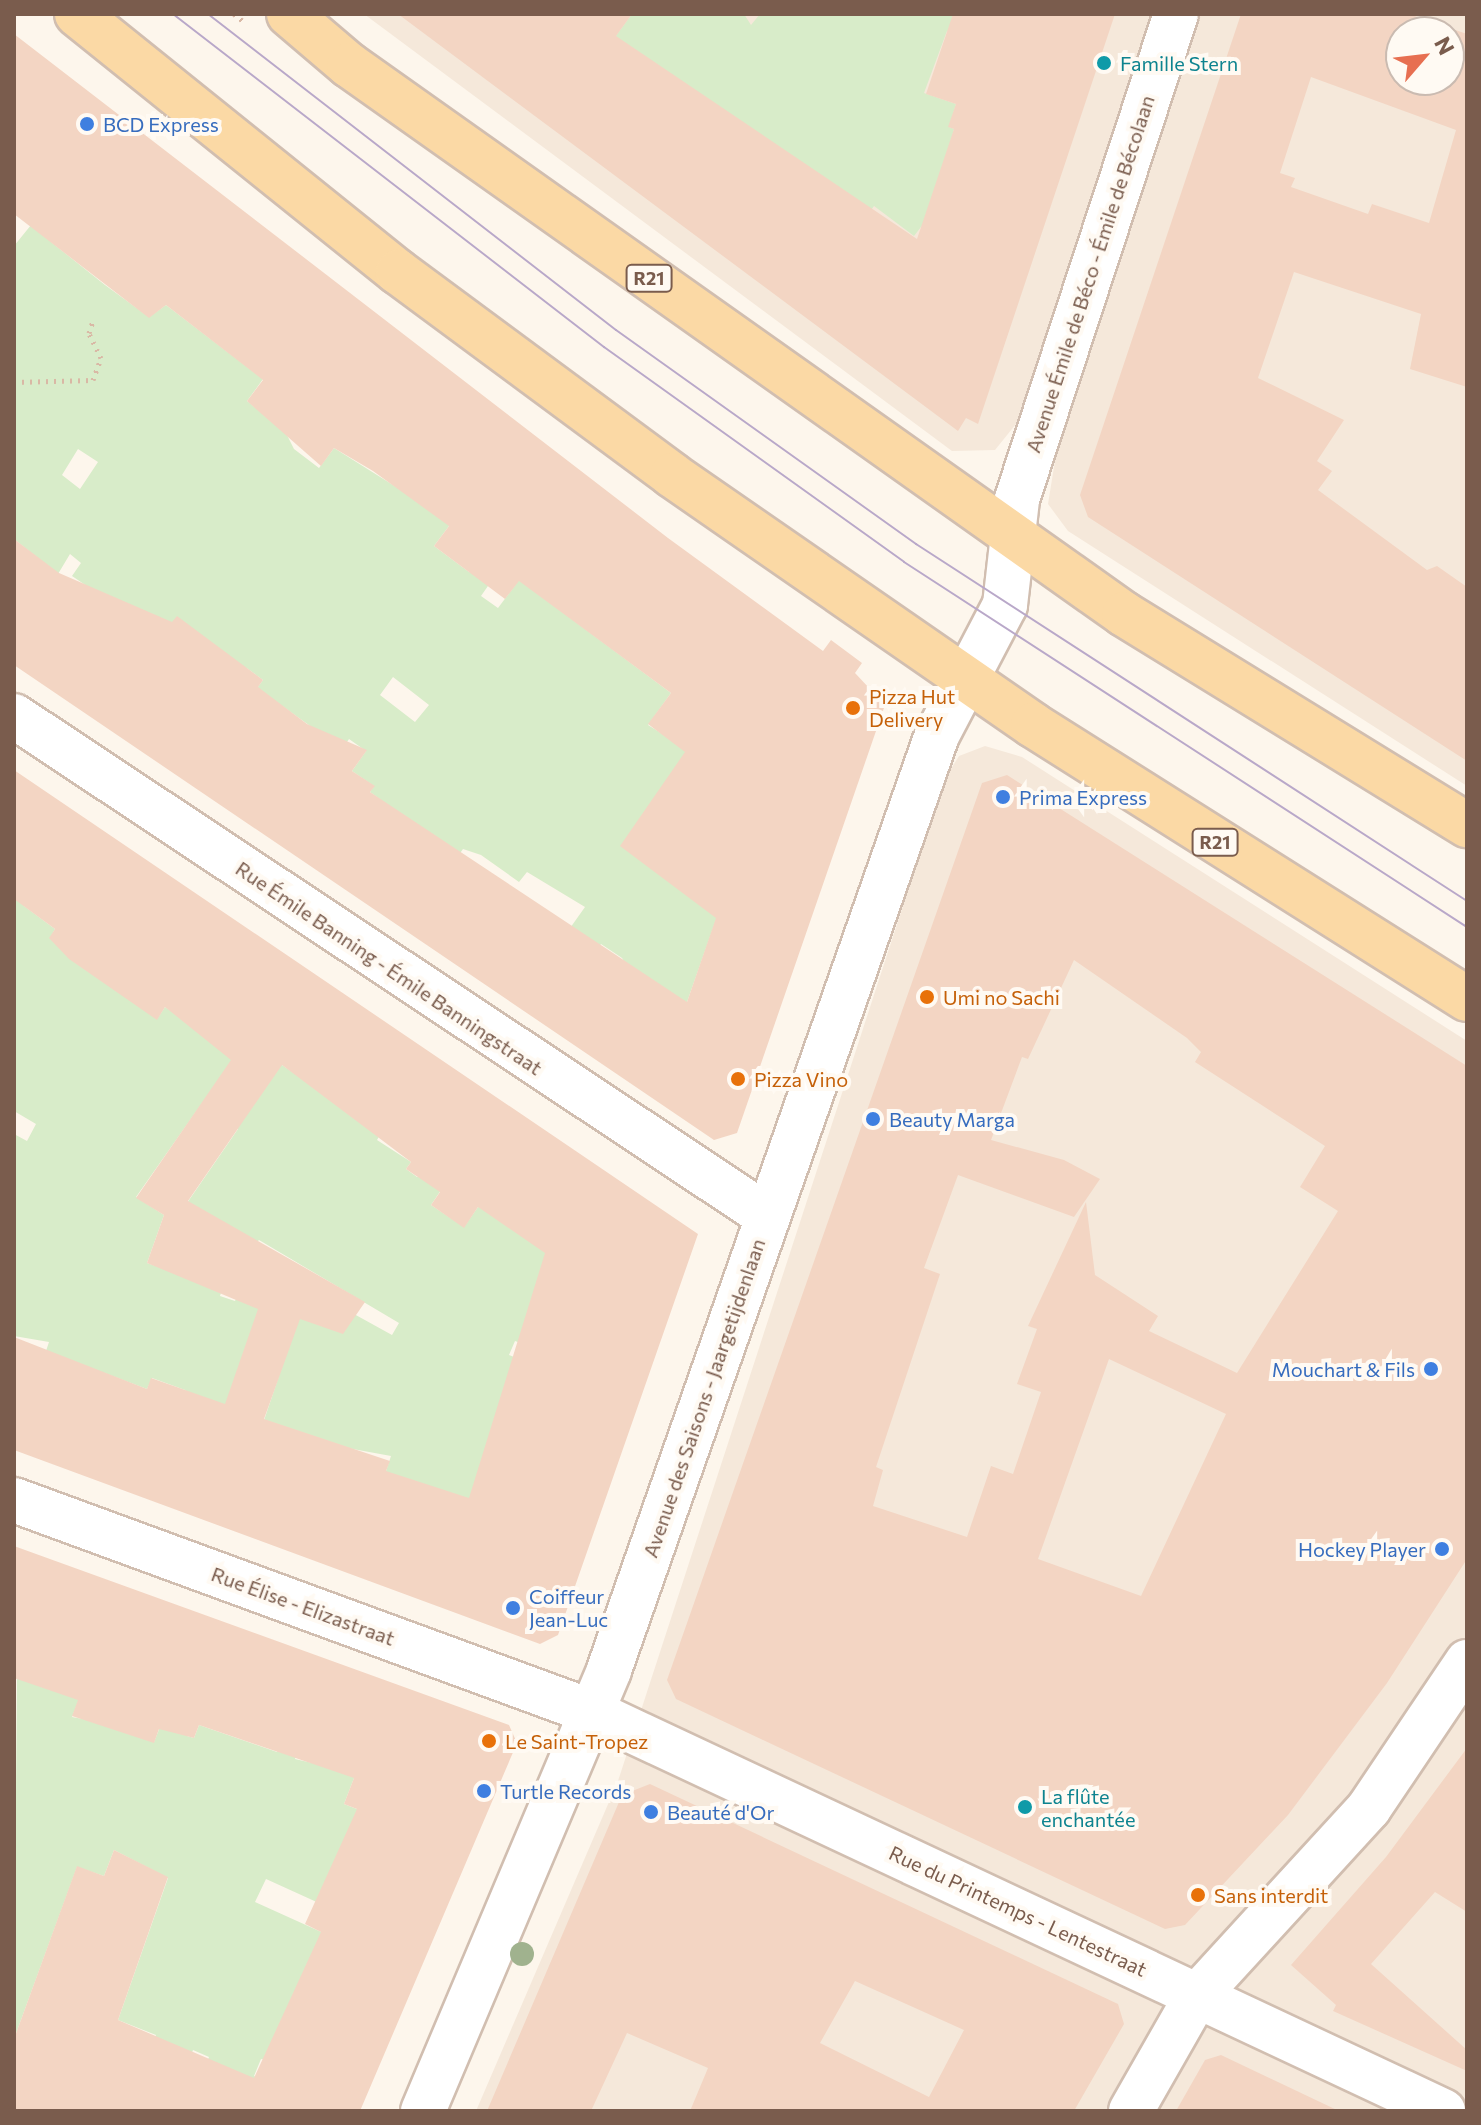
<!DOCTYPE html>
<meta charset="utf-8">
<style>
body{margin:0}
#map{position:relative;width:1481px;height:2125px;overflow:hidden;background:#fdf6ec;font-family:Commissioner,sans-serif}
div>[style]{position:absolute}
.residential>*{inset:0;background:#f5e8da}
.green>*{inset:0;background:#d8ecc9}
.building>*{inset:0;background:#f3d5c3}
.path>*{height:5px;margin-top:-2.5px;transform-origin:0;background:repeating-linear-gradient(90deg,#d9b8a5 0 2px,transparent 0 8px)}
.roads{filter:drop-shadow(2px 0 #d1beb0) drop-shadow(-2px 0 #d1beb0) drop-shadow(0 2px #d1beb0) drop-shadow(0 -2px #d1beb0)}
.minor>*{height:44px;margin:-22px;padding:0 22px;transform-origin:22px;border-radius:22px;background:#fff}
.major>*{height:44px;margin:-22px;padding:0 22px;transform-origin:22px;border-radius:22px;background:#fbd9a5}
.tram>*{height:2px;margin:-1px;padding:0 1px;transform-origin:1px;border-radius:1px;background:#b9a8c9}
.trees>*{width:24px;height:24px;margin:-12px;border-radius:50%;background:#a0b28e}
.dots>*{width:22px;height:22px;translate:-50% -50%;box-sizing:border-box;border:4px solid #fffaf3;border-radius:50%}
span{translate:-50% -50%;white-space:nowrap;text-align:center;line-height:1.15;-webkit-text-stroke:8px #fffaf3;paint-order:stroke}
.shield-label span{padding:2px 6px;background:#fffaf3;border:2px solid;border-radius:6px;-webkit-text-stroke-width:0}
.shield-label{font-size:18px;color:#7a5c4d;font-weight:700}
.culture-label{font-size:20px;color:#0d838f}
.left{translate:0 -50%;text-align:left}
.shop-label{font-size:20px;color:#366cbe}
.right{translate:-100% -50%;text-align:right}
.street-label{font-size:20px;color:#7a5c4d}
.food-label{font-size:20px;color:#c56008}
.frame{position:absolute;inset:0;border:16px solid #7a5c4d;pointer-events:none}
.north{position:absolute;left:1385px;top:16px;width:80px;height:80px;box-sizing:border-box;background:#fffaf3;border:2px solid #cabbb1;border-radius:50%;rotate:62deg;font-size:22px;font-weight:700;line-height:32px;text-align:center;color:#7a5c4d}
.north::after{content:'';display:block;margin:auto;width:28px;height:36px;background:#e76f51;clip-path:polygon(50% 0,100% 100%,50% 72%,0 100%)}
</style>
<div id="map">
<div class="residential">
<div style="clip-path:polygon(evenodd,364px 14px,1467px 14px,1467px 786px,1068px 531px,1048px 504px,1059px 436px,1020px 419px,995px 450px,952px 451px,364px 14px,1401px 32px,1449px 32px,1449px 80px,1401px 80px,1401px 32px)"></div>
<div style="clip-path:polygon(985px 746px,1022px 757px,1467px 1041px,1467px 2111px,476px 2111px,618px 1781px,944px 780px,959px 756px)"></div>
</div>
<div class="green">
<div style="clip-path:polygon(632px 14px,744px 14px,751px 25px,760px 14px,999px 14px,947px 31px,924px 93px,956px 104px,949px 127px,954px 129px,931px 214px,914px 236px,874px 206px,856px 231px,726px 111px,612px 41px)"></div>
<div style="clip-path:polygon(evenodd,44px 209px,51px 242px,105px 285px,149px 317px,166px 305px,263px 379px,247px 401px,285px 431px,294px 449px,319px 468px,334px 448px,452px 522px,434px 546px,469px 572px,497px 573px,481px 596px,498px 608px,519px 580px,671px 693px,648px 725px,661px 733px,709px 720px,621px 846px,738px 857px,674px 1039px,622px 958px,601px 944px,592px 958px,563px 938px,585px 907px,527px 872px,519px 882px,481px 855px,463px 849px,458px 856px,370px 792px,374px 786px,352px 771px,366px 751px,349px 739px,337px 757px,327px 738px,257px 688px,263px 680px,248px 669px,103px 597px,72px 576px,81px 563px,70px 554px,58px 574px,14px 539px,14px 246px,44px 209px,78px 449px,98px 462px,80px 489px,62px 475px,78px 449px,44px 209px,393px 677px,429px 705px,415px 722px,380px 695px,393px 677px)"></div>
<div style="clip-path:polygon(evenodd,14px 879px,34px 891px,24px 906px,55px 929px,50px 938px,157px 1019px,165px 1007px,230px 1049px,233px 1062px,282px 1065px,381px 1133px,377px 1140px,411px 1162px,406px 1169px,417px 1177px,449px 1178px,431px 1205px,464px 1227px,478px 1207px,563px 1222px,543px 1351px,515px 1341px,509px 1355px,529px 1363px,494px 1508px,383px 1480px,391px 1456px,260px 1432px,279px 1376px,231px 1438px,185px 1390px,152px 1378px,147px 1389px,46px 1351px,49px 1342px,14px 1336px,14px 1134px,27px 1141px,36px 1124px,14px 1111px,14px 879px,202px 1103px,238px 1129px,176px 1219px,244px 1255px,259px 1240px,399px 1323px,392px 1335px,354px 1314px,299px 1318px,238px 1294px,235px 1301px,220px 1296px,226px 1276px,185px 1276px,147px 1263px,164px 1215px,136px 1197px,202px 1103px)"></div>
<div style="clip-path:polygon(evenodd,17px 1672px,85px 1684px,72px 1717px,83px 1719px,91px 1696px,119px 1705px,111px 1728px,154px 1742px,164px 1717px,190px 1726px,187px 1736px,194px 1738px,199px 1725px,277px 1752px,288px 1724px,306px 1731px,295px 1759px,356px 1773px,344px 1804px,367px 1813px,340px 1849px,366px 1861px,350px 1895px,339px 1892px,332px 1909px,266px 1879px,255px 1902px,328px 1935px,313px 1966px,307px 1964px,271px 2061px,261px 2059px,254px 2076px,263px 2079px,257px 2094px,265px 2098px,259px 2111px,163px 2111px,132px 2100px,156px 2035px,118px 2020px,168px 1878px,114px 1850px,104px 1876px,77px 1867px,14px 2039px,17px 1672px,193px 2050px,209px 2057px,195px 2094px,179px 2087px,193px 2050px)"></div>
</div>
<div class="building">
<div style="clip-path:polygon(398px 14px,632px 14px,616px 36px,917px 239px,954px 129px,948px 127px,956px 104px,926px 94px,953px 14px,1115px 14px,978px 424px,966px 418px,958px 431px)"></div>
<div style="clip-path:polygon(evenodd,1241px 14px,1409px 14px,1467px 34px,1467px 387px,1410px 369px,1421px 314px,1294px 272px,1258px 378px,1344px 420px,1317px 461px,1332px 471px,1318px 490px,1427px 570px,1437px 566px,1467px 587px,1467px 761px,1088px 517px,1080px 495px,1241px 14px,1401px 32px,1449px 32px,1449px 80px,1401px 80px,1401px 32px,1241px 14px,1311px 77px,1456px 130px,1429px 223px,1372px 204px,1368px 214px,1291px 187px,1295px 178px,1280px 173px,1311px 77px)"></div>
<div style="clip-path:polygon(14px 34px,668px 538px,823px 651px,831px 640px,862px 663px,855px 673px,885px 705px,737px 1133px,714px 1140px,14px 665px,14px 539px,59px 573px,172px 622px,177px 616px,263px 680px,258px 687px,307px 724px,367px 750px,352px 771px,375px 786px,370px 792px,687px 1002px,716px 918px,620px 846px,685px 752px,648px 724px,671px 693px,519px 581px,505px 599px,434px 546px,449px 526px,373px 471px,334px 448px,321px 466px,247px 401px,263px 380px,166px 305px,149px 318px,14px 214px)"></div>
<div style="clip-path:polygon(evenodd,14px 770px,698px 1234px,558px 1635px,540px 1644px,14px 1450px,14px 1337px,147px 1389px,151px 1378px,225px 1404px,258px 1309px,147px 1263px,164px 1215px,136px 1198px,231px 1060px,165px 1007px,157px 1020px,69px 959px,49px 938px,55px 929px,14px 899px,14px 770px,282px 1065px,411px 1162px,406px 1169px,440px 1192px,431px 1205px,464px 1228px,478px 1207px,545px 1253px,469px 1498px,386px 1471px,390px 1461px,264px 1419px,300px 1319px,343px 1334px,365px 1302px,188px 1201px,282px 1065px)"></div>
<div style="clip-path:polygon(evenodd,1007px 775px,1467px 1066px,1467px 1559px,1387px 1683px,1288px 1815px,1185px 1925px,1165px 1929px,676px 1699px,667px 1680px,982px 783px,1007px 775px,1074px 960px,1187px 1038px,1201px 1052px,1195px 1062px,1325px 1146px,1300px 1187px,1338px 1211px,1237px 1373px,1149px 1331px,1158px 1316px,1095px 1275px,1086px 1202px,1028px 1326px,1037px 1329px,1017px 1384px,1041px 1392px,1013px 1474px,991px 1466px,967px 1537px,873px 1506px,883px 1470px,876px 1467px,940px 1274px,924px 1268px,958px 1175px,1074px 1217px,1100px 1179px,1064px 1160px,991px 1140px,1022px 1057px,1028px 1059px,1074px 960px,1007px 775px,1109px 1359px,1226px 1414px,1141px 1596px,1038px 1559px,1109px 1359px)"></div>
<div style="clip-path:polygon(14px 1546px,509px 1725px,517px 1743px,360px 2111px,14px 2111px,14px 2039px,77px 1866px,104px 1876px,114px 1850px,168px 1877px,118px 2020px,254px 2078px,321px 1932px,305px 1924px,357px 1809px,344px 1804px,354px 1778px,199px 1725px,194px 1738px,159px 1729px,154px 1743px,72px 1716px,78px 1700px,14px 1678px)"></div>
<div style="clip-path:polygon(1467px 1748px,1467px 1912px,1435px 1892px,1371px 1964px,1467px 2050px,1467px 2071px,1333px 2011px,1336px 2005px,1291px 1965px,1386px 1857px)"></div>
<div style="clip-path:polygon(evenodd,650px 1784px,1118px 2004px,1124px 2024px,1074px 2111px,690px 2111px,708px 2068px,627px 2033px,591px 2111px,487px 2111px,622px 1795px,650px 1784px,855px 1981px,964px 2030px,929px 2097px,820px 2043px,855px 1981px)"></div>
<div style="clip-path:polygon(1221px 2055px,1339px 2111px,1176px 2111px,1205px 2060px)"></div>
</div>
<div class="path">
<div style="left:234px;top:14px;width:11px;rotate:38deg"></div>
<div style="left:14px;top:382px;width:79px;rotate:-1.5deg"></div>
<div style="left:93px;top:380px;width:23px;rotate:-70deg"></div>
<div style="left:101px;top:358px;width:28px;rotate:-116deg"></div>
<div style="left:89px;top:333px;width:13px;rotate:-72deg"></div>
</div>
<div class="roads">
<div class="minor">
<div style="left:14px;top:716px;width:904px;rotate:33.58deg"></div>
<div style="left:14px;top:1500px;width:616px;rotate:20.14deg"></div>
<div style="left:592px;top:1712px;width:940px;rotate:25.12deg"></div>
<div style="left:423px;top:2111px;width:479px;rotate:-67.1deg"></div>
<div style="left:609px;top:1670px;width:991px;rotate:-70.67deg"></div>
<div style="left:937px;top:735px;width:147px;rotate:-62.4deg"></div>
<div style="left:1005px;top:605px;width:107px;rotate:-83.5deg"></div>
<div style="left:1017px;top:499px;width:510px;rotate:-71.85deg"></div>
<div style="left:1131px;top:2111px;width:131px;rotate:-60.3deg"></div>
<div style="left:1196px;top:1997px;width:256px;rotate:-47.5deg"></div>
<div style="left:1369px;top:1808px;width:176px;rotate:-56.1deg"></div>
</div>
<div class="major">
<div style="left:77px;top:14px;width:412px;rotate:38.8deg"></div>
<div style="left:398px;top:272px;width:341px;rotate:36.5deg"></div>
<div style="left:672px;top:475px;width:439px;rotate:34.7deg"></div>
<div style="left:1033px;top:725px;width:513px;rotate:32.27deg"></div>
<div style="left:289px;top:14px;width:79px;rotate:40.4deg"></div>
<div style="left:349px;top:65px;width:950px;rotate:35.31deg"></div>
<div style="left:1124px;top:614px;width:403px;rotate:31.6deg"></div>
</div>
</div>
<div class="tram">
<div style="left:173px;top:14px;width:545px;rotate:37.69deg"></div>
<div style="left:604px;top:347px;width:369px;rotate:35.6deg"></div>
<div style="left:904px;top:562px;width:671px;rotate:32.96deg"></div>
<div style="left:208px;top:14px;width:516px;rotate:37.76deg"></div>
<div style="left:616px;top:330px;width:369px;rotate:35.5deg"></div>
<div style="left:916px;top:544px;width:657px;rotate:32.94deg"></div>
</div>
<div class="trees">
<div style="left:522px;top:1954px"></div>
</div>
<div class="dots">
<div style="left:1104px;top:63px;background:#0f9aa8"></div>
<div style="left:87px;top:124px;background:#3f7fe0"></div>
<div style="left:853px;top:708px;background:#e8710a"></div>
<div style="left:1003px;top:797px;background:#3f7fe0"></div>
<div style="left:927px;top:997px;background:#e8710a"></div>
<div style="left:738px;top:1079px;background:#e8710a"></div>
<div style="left:873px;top:1119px;background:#3f7fe0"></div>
<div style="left:1431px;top:1369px;background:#3f7fe0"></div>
<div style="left:1442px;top:1549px;background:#3f7fe0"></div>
<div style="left:513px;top:1608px;background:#3f7fe0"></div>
<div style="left:489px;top:1741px;background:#e8710a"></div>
<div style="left:484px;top:1791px;background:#3f7fe0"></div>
<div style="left:1025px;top:1807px;background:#0f9aa8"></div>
<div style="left:651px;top:1812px;background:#3f7fe0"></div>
<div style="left:1198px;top:1895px;background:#e8710a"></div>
</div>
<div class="shield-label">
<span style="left:649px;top:278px">R21</span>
<span style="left:1215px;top:842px">R21</span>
</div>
<div class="culture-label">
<span class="left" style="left:1120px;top:63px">Famille Stern</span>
<span class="left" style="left:1041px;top:1808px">La flûte<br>enchantée</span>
</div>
<div class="shop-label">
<span class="left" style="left:103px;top:124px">BCD Express</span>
<span class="left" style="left:1019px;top:797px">Prima Express</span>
<span class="left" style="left:889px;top:1119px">Beauty Marga</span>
<span class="right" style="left:1415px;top:1369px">Mouchart &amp; Fils</span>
<span class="right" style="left:1426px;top:1549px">Hockey Player</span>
<span class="left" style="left:529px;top:1608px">Coiffeur<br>Jean-Luc</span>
<span class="left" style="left:500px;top:1791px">Turtle Records</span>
<span class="left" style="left:667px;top:1812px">Beauté d'Or</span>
</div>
<div class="street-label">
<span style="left:1090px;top:274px;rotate:-72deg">Avenue Émile de Béco - Émile de Bécolaan</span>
<span style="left:389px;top:968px;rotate:34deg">Rue Émile Banning - Émile Banningstraat</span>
<span style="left:704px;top:1398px;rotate:-71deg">Avenue des Saisons - Jaargetijdenlaan</span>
<span style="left:303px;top:1606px;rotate:20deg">Rue Élise - Elizastraat</span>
<span style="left:1018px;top:1911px;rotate:25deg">Rue du Printemps - Lentestraat</span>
</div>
<div class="food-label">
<span class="left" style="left:869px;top:708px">Pizza Hut<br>Delivery</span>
<span class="left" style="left:943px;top:997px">Umi no Sachi</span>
<span class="left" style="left:754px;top:1079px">Pizza Vino</span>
<span class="left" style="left:505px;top:1741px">Le Saint-Tropez</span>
<span class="left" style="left:1214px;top:1895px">Sans interdit</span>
</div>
<div class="frame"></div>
<div class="north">N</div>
</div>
